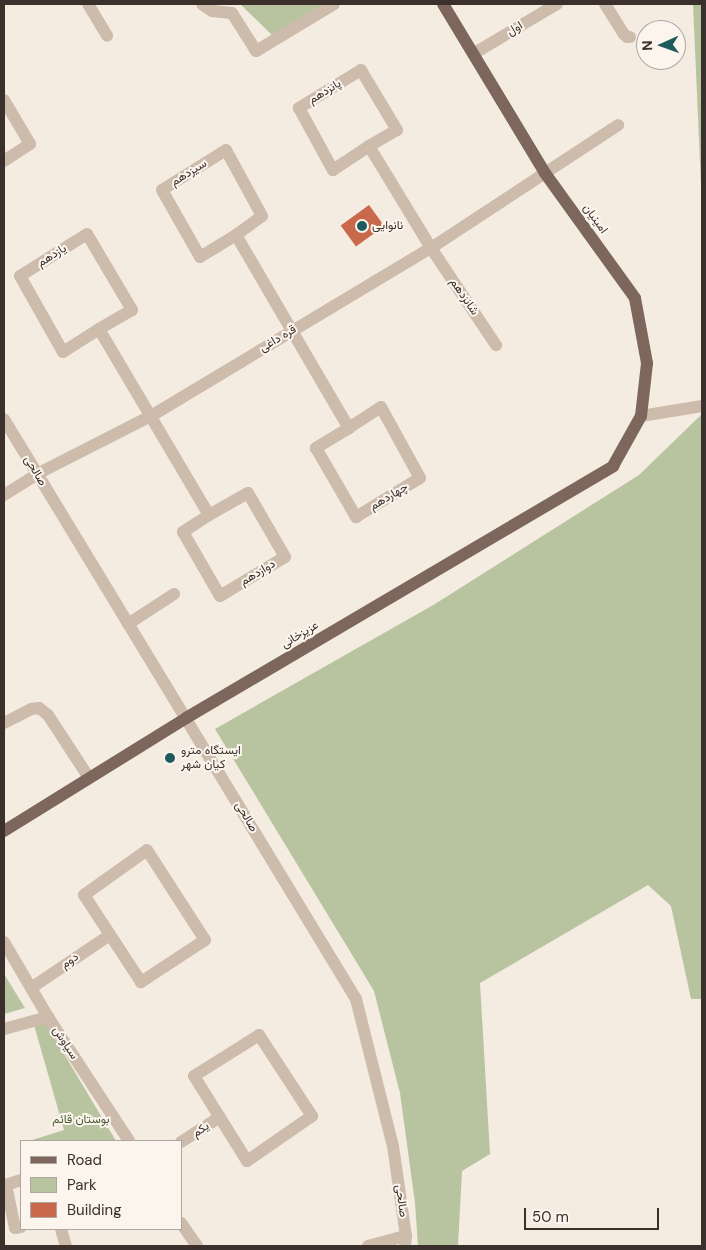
<!DOCTYPE html>
<meta charset="utf-8">
<style>
body{margin:0}
#map{position:relative;width:706px;height:1250px;overflow:hidden;background:#f4ebe1;font-family:"DM Sans",Vazirmatn,sans-serif}
div>[style]{position:absolute}
.green>*{inset:0;background:#b8c4a0}
.building>*{inset:0;background:#c8694b;transform-origin:0 0}
.minor>*{height:12px;margin:-6px;padding:0 6px;transform-origin:6px;border-radius:6px;background:#cdbbac}
.major>*{height:12px;margin:-6px;padding:0 6px;transform-origin:6px;border-radius:6px;background:#7d675c}
.dots>*{width:14px;height:14px;translate:-50% -50%;box-sizing:border-box;border:2px solid #fbf5ee;border-radius:50%}
span{translate:-50% -50%;white-space:nowrap;text-align:center;line-height:1.15;-webkit-text-stroke:4px #fbf5ee;paint-order:stroke}
.street-label{font-size:12px;color:#3b302b}
.poi-label{font-size:12px;color:#3b302b}
.left{translate:0 -50%;text-align:left}
.park-label{font-size:12px;color:#4a5a2e}
.frame{position:absolute;inset:0;border:5px solid #3b302b;pointer-events:none}
.legend{position:absolute;left:20px;top:1140px;width:162px;height:90px;box-sizing:border-box;background:#fbf5ee;border:1px solid #aea6a0;margin:0;padding:6px 9px;list-style:none;font-size:15px;color:#3b302b}
.legend li{display:flex;align-items:center;gap:10px;height:25px}
.legend b{width:25px;border:1px solid #aea6a0}
.north{position:absolute;left:636px;top:20px;width:50px;height:50px;box-sizing:border-box;background:#fbf5ee;border:1px solid #aea6a0;border-radius:50%;rotate:268deg;font-size:14px;font-weight:700;line-height:20px;text-align:center;color:#3b302b}
.north::after{content:'';display:block;margin:auto;width:18px;height:22px;background:#1f5a5e;clip-path:polygon(50% 0,100% 100%,50% 72%,0 100%)}
.scale{position:absolute;left:524px;top:1208px;width:135px;height:22px;box-sizing:border-box;border:2px solid #3b302b;border-top:0;padding-left:6px;font-size:15px;line-height:18px;white-space:nowrap;color:#3b302b;-webkit-text-stroke:4px #fbf5ee;paint-order:stroke}
</style>
<div id="map">
<div class="green">
<div style="clip-path:polygon(240px 4px,323px 4px,272px 35px)"></div>
<div style="clip-path:polygon(693px 4px,702px 4px,702px 187px,701px 185px)"></div>
<div style="clip-path:polygon(702px 414px,702px 999px,691px 999px,671px 906px,648px 885px,480px 983px,490px 1154px,462px 1171px,458px 1246px,418px 1246px,415px 1203px,400px 1093px,374px 991px,215px 729px,435px 604px,639px 475px)"></div>
<div style="clip-path:polygon(4px 974px,25px 1008px,4px 1014px)"></div>
<div style="clip-path:polygon(45px 1022px,116px 1141px,29px 1141px,64px 1130px,34px 1025px)"></div>
</div>
<div class="building">
<div style="left:369px;top:205px;width:26px;height:35px;rotate:54deg"></div>
</div>
<div class="minor">
<div style="left:88px;top:4px;width:37px;rotate:59deg"></div>
<div style="left:202px;top:4px;width:12px;rotate:35deg"></div>
<div style="left:212px;top:11px;width:20px;rotate:6deg"></div>
<div style="left:232px;top:13px;width:45px;rotate:57.7deg"></div>
<div style="left:256px;top:51px;width:91px;rotate:-31.1deg"></div>
<div style="left:605px;top:4px;width:36px;rotate:58deg"></div>
<div style="left:624px;top:34px;width:4px;rotate:45deg"></div>
<div style="left:627px;top:37px;width:3px"></div>
<div style="left:473px;top:54px;width:98px;rotate:-30.8deg"></div>
<div style="left:4px;top:100px;width:51px;rotate:59.4deg"></div>
<div style="left:30px;top:144px;width:31px;rotate:147deg"></div>
<div style="left:369px;top:146px;width:32px;rotate:-30deg"></div>
<div style="left:397px;top:130px;width:70px;rotate:-121deg"></div>
<div style="left:361px;top:70px;width:73px;rotate:148.5deg"></div>
<div style="left:299px;top:108px;width:71px;rotate:61.3deg"></div>
<div style="left:333px;top:170px;width:43px;rotate:-33.7deg"></div>
<div style="left:369px;top:146px;width:119px;rotate:58.7deg"></div>
<div style="left:431px;top:248px;width:117px;rotate:56.2deg"></div>
<div style="left:236px;top:235px;width:32px;rotate:-36deg"></div>
<div style="left:262px;top:216px;width:75px;rotate:-118.6deg"></div>
<div style="left:226px;top:150px;width:75px;rotate:148deg"></div>
<div style="left:162px;top:190px;width:77px;rotate:60.4deg"></div>
<div style="left:200px;top:257px;width:42px;rotate:-31.4deg"></div>
<div style="left:236px;top:235px;width:224px;rotate:59.7deg"></div>
<div style="left:349px;top:428px;width:39px;rotate:149deg"></div>
<div style="left:316px;top:448px;width:80px;rotate:59.9deg"></div>
<div style="left:356px;top:517px;width:75px;rotate:-31.4deg"></div>
<div style="left:420px;top:478px;width:81px;rotate:-118.8deg"></div>
<div style="left:381px;top:407px;width:38px;rotate:147deg"></div>
<div style="left:99px;top:329px;width:38px;rotate:-30deg"></div>
<div style="left:132px;top:310px;width:88px;rotate:-120.6deg"></div>
<div style="left:87px;top:234px;width:79px;rotate:147.9deg"></div>
<div style="left:20px;top:276px;width:87px;rotate:60.5deg"></div>
<div style="left:63px;top:352px;width:43px;rotate:-32.6deg"></div>
<div style="left:99px;top:329px;width:216px;rotate:59.4deg"></div>
<div style="left:209px;top:515px;width:31px;rotate:147deg"></div>
<div style="left:183px;top:532px;width:74px;rotate:60deg"></div>
<div style="left:220px;top:596px;width:76px;rotate:-31deg"></div>
<div style="left:285px;top:557px;width:74px;rotate:-120deg"></div>
<div style="left:248px;top:493px;width:45px;rotate:150.6deg"></div>
<div style="left:641px;top:416px;width:62px;rotate:-9.3deg"></div>
<div style="left:4px;top:419px;width:678px;rotate:58.75deg"></div>
<div style="left:356px;top:999px;width:152px;rotate:75.9deg"></div>
<div style="left:393px;top:1146px;width:91px;rotate:81.8deg"></div>
<div style="left:406px;top:1236px;width:10px;rotate:96deg"></div>
<div style="left:4px;top:495px;width:39px;rotate:-32deg"></div>
<div style="left:37px;top:474px;width:128px;rotate:-27deg"></div>
<div style="left:151px;top:416px;width:327px;rotate:-31deg"></div>
<div style="left:431px;top:248px;width:224px;rotate:-33.3deg"></div>
<div style="left:128px;top:624px;width:55px;rotate:-33.1deg"></div>
<div style="left:4px;top:723px;width:30px;rotate:-27deg"></div>
<div style="left:31px;top:709px;width:8px;rotate:-7deg"></div>
<div style="left:39px;top:708px;width:11px;rotate:38deg"></div>
<div style="left:48px;top:715px;width:75px;rotate:56.9deg"></div>
<div style="left:147px;top:850px;width:107px;rotate:57.2deg"></div>
<div style="left:205px;top:940px;width:77px;rotate:146.7deg"></div>
<div style="left:141px;top:982px;width:104px;rotate:-123.2deg"></div>
<div style="left:84px;top:895px;width:77px;rotate:-35.5deg"></div>
<div style="left:4px;top:942px;width:87px;rotate:59.6deg"></div>
<div style="left:48px;top:1017px;width:148px;rotate:56.8deg"></div>
<div style="left:31px;top:988px;width:95px;rotate:-33.9deg"></div>
<div style="left:4px;top:1029px;width:46px;rotate:-15.3deg"></div>
<div style="left:259px;top:1035px;width:97px;rotate:56.8deg"></div>
<div style="left:312px;top:1116px;width:79px;rotate:145.3deg"></div>
<div style="left:247px;top:1161px;width:100px;rotate:-121.9deg"></div>
<div style="left:194px;top:1076px;width:77px;rotate:-32.2deg"></div>
<div style="left:181px;top:1142px;width:46px;rotate:-32.7deg"></div>
<div style="left:21px;top:1180px;width:16px;rotate:162deg"></div>
<div style="left:6px;top:1185px;width:44px;rotate:78.2deg"></div>
<div style="left:15px;top:1228px;width:6px;rotate:-9deg"></div>
<div style="left:181px;top:1223px;width:28px;rotate:55deg"></div>
<div style="left:61px;top:1229px;width:18px;rotate:74deg"></div>
<div style="left:368px;top:1246px;width:39px;rotate:-15deg"></div>
</div>
<div class="major">
<div style="left:4px;top:831px;width:214px;rotate:-31.8deg"></div>
<div style="left:186px;top:718px;width:496px;rotate:-30.5deg"></div>
<div style="left:613px;top:466px;width:57px;rotate:-60.8deg"></div>
<div style="left:641px;top:416px;width:53px;rotate:-83.5deg"></div>
<div style="left:647px;top:363px;width:66px;rotate:-100.5deg"></div>
<div style="left:635px;top:298px;width:154px;rotate:-125.8deg"></div>
<div style="left:545px;top:173px;width:197px;rotate:-121.1deg"></div>
</div>
<div class="dots">
<div style="left:362px;top:226px;background:#1f5a5e"></div>
<div style="left:170px;top:758px;background:#1f5a5e"></div>
</div>
<div class="street-label">
<span style="left:515px;top:29px;rotate:-31deg">اول</span>
<span style="left:325px;top:92px;rotate:-32deg">پانزدهم</span>
<span style="left:189px;top:173px;rotate:-32deg">سیزدهم</span>
<span style="left:595px;top:219px;rotate:54deg">امینیان</span>
<span style="left:52px;top:256px;rotate:-32deg">یازدهم</span>
<span style="left:464px;top:297px;rotate:56deg">شانزدهم</span>
<span style="left:278px;top:339px;rotate:-31deg">قره داغی</span>
<span style="left:35px;top:471px;rotate:59deg">صالحی</span>
<span style="left:389px;top:497px;rotate:-31deg">چهاردهم</span>
<span style="left:258px;top:573px;rotate:-31deg">دوازدهم</span>
<span style="left:300px;top:635px;rotate:-31deg">عزیزخانی</span>
<span style="left:246px;top:817px;rotate:59deg">صالحی</span>
<span style="left:70px;top:961px;rotate:-34deg">دوم</span>
<span style="left:65px;top:1043px;rotate:57deg">سیاوش</span>
<span style="left:201px;top:1130px;rotate:-34deg">یکم</span>
<span style="left:401px;top:1201px;rotate:82deg">صالحی</span>
</div>
<div class="poi-label">
<span class="left" style="left:372px;top:226px">نانوایی</span>
<span class="left" style="left:181px;top:758px">ایستگاه مترو<br>کیان شهر</span>
</div>
<div class="park-label">
<span style="left:81px;top:1120px">بوستان قائم</span>
</div>
<div class="frame"></div>
<ul class="legend">
<li><b style="height:6px;background:#7d675c"></b>Road</li>
<li><b style="height:14px;background:#b8c4a0"></b>Park</li>
<li><b style="height:14px;background:#c8694b"></b>Building</li>
</ul>
<div class="north">N</div>
<div class="scale">50 m</div>
</div>
